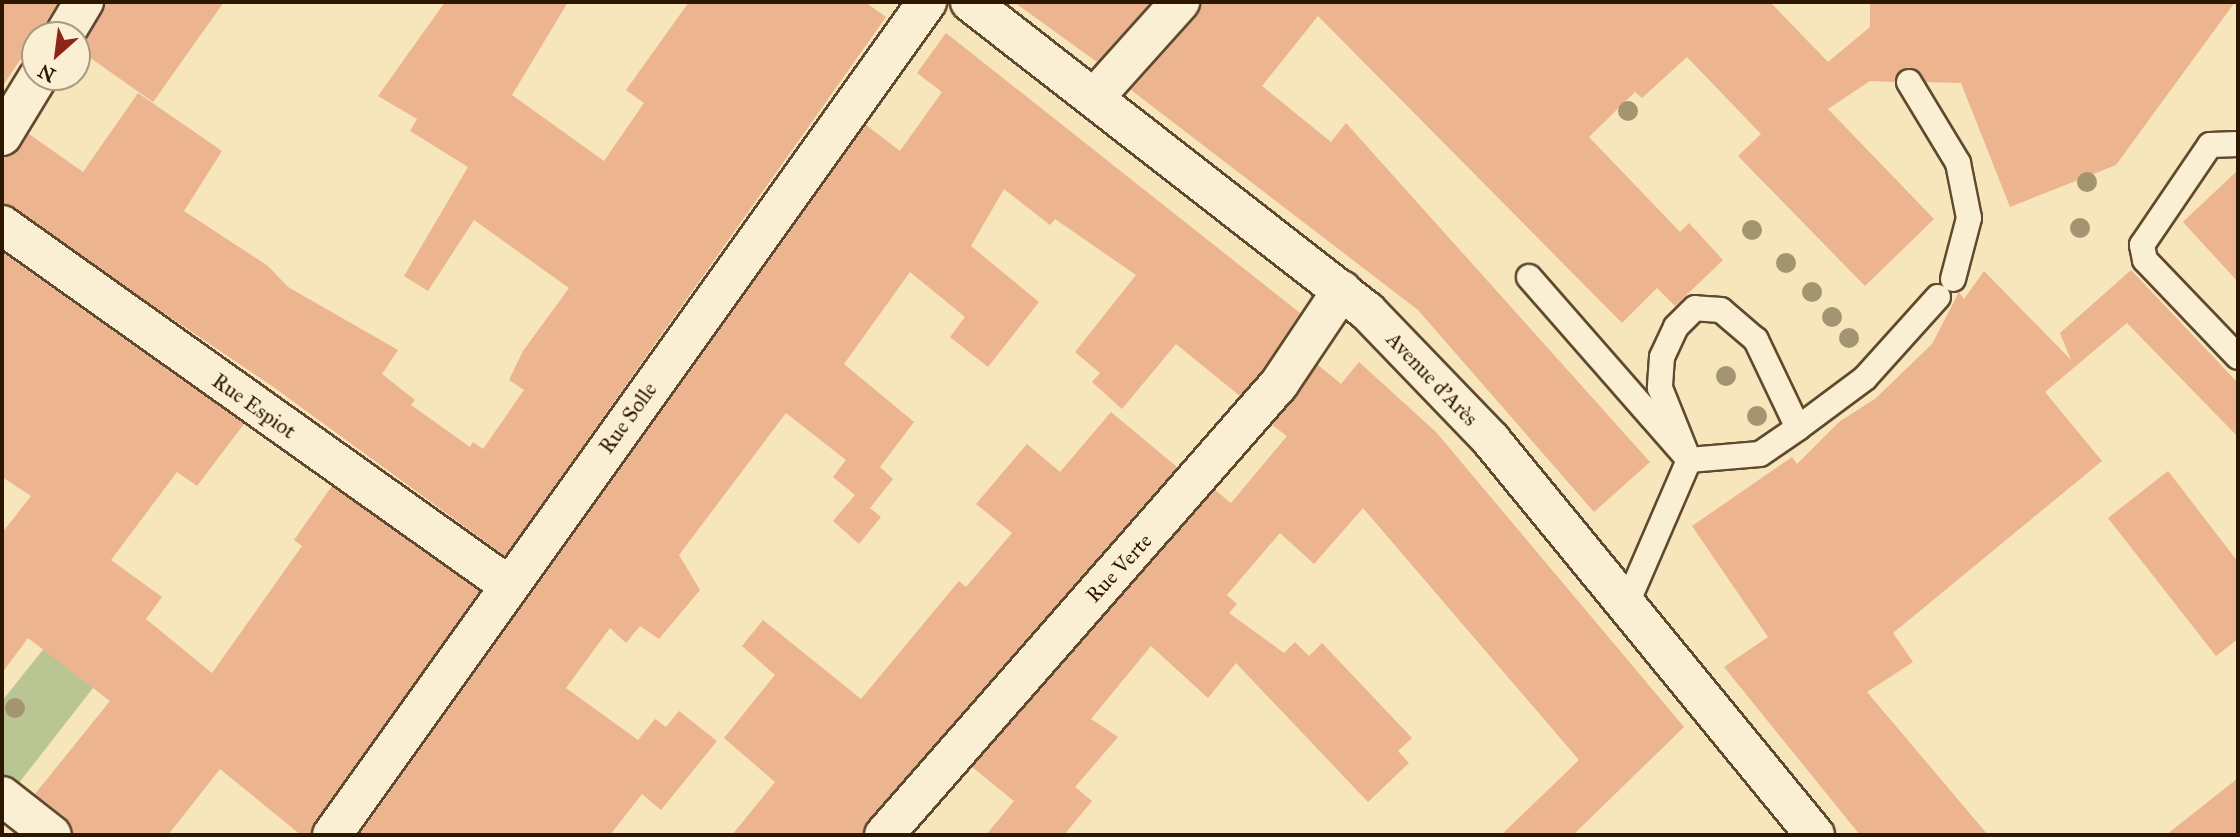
<!DOCTYPE html>
<meta charset="utf-8">
<style>
body{margin:0}
#map{position:relative;width:2240px;height:837px;overflow:hidden;background:#f7e5bb;font-family:"IM FELL Great Primer",serif}
div>[style]{position:absolute}
.green>*{inset:0;background:#b9c593}
.building>*{inset:0;background:#ecb48f}
.roads{filter:drop-shadow(2px 0 #604a2f) drop-shadow(-2px 0 #604a2f) drop-shadow(0 2px #604a2f) drop-shadow(0 -2px #604a2f)}
.lane>*{height:24px;margin:-12px;padding:0 12px;transform-origin:12px;border-radius:12px;background:#faeed3}
.street>*{height:38px;margin:-19px;padding:0 19px;transform-origin:19px;border-radius:19px;background:#faeed3}
.secondary>*{height:38px;margin:-19px;padding:0 19px;transform-origin:19px;border-radius:19px;background:#faeed3}
.trees>*{width:20px;height:20px;margin:-10px;border-radius:50%;background:#a39570}
span{translate:-50% -50%;white-space:nowrap;text-align:center;line-height:1.15;-webkit-text-stroke:7px #faeed3;paint-order:stroke}
.street-label{font-size:21px;color:#2e1700}
.frame{position:absolute;inset:0;border:4px solid #2e1700;pointer-events:none}
.north{position:absolute;left:21px;top:21px;width:70px;height:70px;box-sizing:border-box;background:#faeed3;border:2px solid #a8987f;border-radius:50%;rotate:208deg;font-size:19px;font-weight:700;line-height:28px;text-align:center;color:#2e1700}
.north::after{content:'';display:block;margin:auto;width:24px;height:32px;background:#8f2418;clip-path:polygon(50% 0,100% 100%,50% 72%,0 100%)}
</style>
<div id="map">
<div class="green">
<div style="clip-path:polygon(46px 646px,93px 688px,15px 788px,2px 778px,2px 701px)"></div>
</div>
<div class="building">
<div style="clip-path:polygon(2px 2px,59px 2px,2px 87px)"></div>
<div style="clip-path:polygon(106px 2px,224px 2px,153px 102px,79px 50px)"></div>
<div style="clip-path:polygon(445px 2px,568px 2px,512px 95px,604px 161px,644px 103px,626px 90px,689px 2px,865px 2px,886px 17px,505px 556px,272px 386px,2px 204px,2px 158px,13px 155px,29px 134px,83px 172px,138px 93px,222px 151px,184px 211px,268px 266px,288px 287px,398px 350px,382px 374px,415px 400px,411px 405px,470px 447px,473px 442px,483px 449px,524px 390px,509px 380px,523px 351px,569px 288px,474px 220px,428px 291px,404px 276px,468px 167px,410px 131px,417px 119px,378px 96px)"></div>
<div style="clip-path:polygon(1014px 2px,1151px 2px,1097px 62px)"></div>
<div style="clip-path:polygon(1201px 2px,1770px 2px,1828px 62px,1870px 27px,1870px 2px,2235px 2px,2116px 165px,2010px 207px,1961px 83px,1926px 82px,1908px 67px,1894px 82px,1870px 81px,1828px 109px,1934px 219px,1865px 286px,1738px 156px,1761px 134px,1687px 57px,1642px 98px,1635px 92px,1589px 137px,1680px 232px,1689px 223px,1723px 260px,1675px 306px,1657px 288px,1622px 323px,1318px 16px,1262px 86px,1331px 142px,1346px 123px,1650px 462px,1594px 512px,1418px 310px,1131px 90px,1196px 17px)"></div>
<div style="clip-path:polygon(946px 33px,1300px 313px,1262px 371px,1240px 396px,1176px 344px,1122px 409px,1092px 382px,1100px 373px,1075px 352px,1136px 275px,1055px 219px,1050px 225px,1004px 189px,971px 246px,1039px 302px,988px 367px,950px 337px,965px 317px,910px 272px,844px 364px,914px 422px,880px 467px,893px 479px,870px 508px,881px 517px,859px 544px,833px 521px,855px 495px,833px 477px,846px 460px,786px 413px,679px 555px,700px 590px,659px 639px,640px 626px,626px 643px,610px 628px,566px 688px,638px 740px,655px 719px,666px 727px,679px 711px,717px 741px,661px 810px,642px 794px,610px 835px,359px 835px,866px 125px,900px 151px,942px 92px,917px 73px)"></div>
<div style="clip-path:polygon(2238px 170px,2238px 282px,2183px 222px)"></div>
<div style="clip-path:polygon(2px 252px,244px 424px,197px 486px,177px 472px,111px 560px,162px 597px,146px 619px,212px 673px,302px 546px,294px 540px,332px 486px,479px 591px,311px 835px,301px 835px,220px 769px,168px 835px,73px 835px,66px 818px,35px 794px,110px 701px,28px 638px,2px 673px,2px 533px,31px 496px,2px 477px)"></div>
<div style="clip-path:polygon(2131px 270px,2238px 383px,2238px 437px,2127px 323px,2045px 392px,2102px 461px,1893px 633px,1913px 662px,1867px 692px,1988px 835px,1860px 835px,1724px 667px,1768px 637px,1692px 526px,1792px 457px,1797px 464px,1839px 422px,1876px 398px,1932px 344px,1959px 292px,1964px 299px,1984px 271px,2071px 360px,2060px 333px)"></div>
<div style="clip-path:polygon(1359px 362px,1436px 432px,1684px 727px,1573px 835px,1501px 835px,1579px 760px,1363px 508px,1314px 564px,1280px 533px,1227px 595px,1237px 604px,1229px 613px,1284px 653px,1295px 642px,1309px 656px,1322px 643px,1412px 738px,1398px 751px,1409px 763px,1368px 802px,1236px 663px,1208px 698px,1151px 646px,1091px 719px,1118px 737px,1075px 787px,1092px 801px,1064px 835px,986px 835px,1014px 801px,972px 767px,1215px 490px,1231px 503px,1287px 436px,1272px 425px,1318px 365px,1341px 384px)"></div>
<div style="clip-path:polygon(1111px 412px,1177px 467px,868px 821px,863px 835px,732px 835px,775px 782px,724px 738px,775px 675px,742px 646px,763px 620px,861px 699px,959px 581px,966px 587px,1012px 533px,976px 504px,1027px 444px,1060px 472px)"></div>
<div style="clip-path:polygon(2168px 471px,2238px 562px,2238px 639px,2216px 656px,2108px 518px)"></div>
<div style="clip-path:polygon(2238px 778px,2238px 835px,2166px 835px)"></div>
</div>
<div class="roads">
<div class="lane">
<div style="left:1909px;top:82px;width:95px;rotate:58.8deg"></div>
<div style="left:1958px;top:163px;width:56px;rotate:78.7deg"></div>
<div style="left:1969px;top:218px;width:63px;rotate:104.7deg"></div>
<div style="left:2238px;top:144px;width:28px;rotate:178deg"></div>
<div style="left:2210px;top:145px;width:121px;rotate:124.2deg"></div>
<div style="left:2142px;top:245px;width:15px;rotate:79deg"></div>
<div style="left:2145px;top:260px;width:134px;rotate:46.2deg"></div>
<div style="left:1529px;top:277px;width:243px;rotate:48.8deg"></div>
<div style="left:1689px;top:460px;width:156px;rotate:113.4deg"></div>
<div style="left:1798px;top:428px;width:98px;rotate:-115.5deg"></div>
<div style="left:1756px;top:340px;width:46px;rotate:-139.4deg"></div>
<div style="left:1721px;top:310px;width:26px;rotate:-176deg"></div>
<div style="left:1695px;top:308px;width:27px;rotate:135deg"></div>
<div style="left:1676px;top:327px;width:33px;rotate:115deg"></div>
<div style="left:1662px;top:357px;width:31px;rotate:94deg"></div>
<div style="left:1660px;top:388px;width:78px;rotate:68.1deg"></div>
<div style="left:1689px;top:460px;width:71px;rotate:-4.8deg"></div>
<div style="left:1760px;top:454px;width:46px;rotate:-34.4deg"></div>
<div style="left:1798px;top:428px;width:84px;rotate:-36.7deg"></div>
<div style="left:1865px;top:378px;width:109px;rotate:-48deg"></div>
</div>
<div class="street">
<div style="left:64px;top:35px;width:39px;rotate:-59deg"></div>
<div style="left:1094px;top:98px;width:129px;rotate:-48.1deg"></div>
<div style="left:2px;top:136px;width:69px;rotate:-58.6deg"></div>
<div style="left:2px;top:225px;width:621px;rotate:35.43deg"></div>
<div style="left:2px;top:796px;width:63px;rotate:38deg"></div>
<div style="left:332px;top:835px;width:1024px;rotate:-54.46deg"></div>
<div style="left:884px;top:835px;width:600px;rotate:-48.79deg"></div>
<div style="left:1279px;top:384px;width:113px;rotate:-56.2deg"></div>
</div>
<div class="secondary">
<div style="left:970px;top:2px;width:504px;rotate:37.91deg"></div>
<div style="left:1368px;top:312px;width:178px;rotate:46.1deg"></div>
<div style="left:1491px;top:440px;width:511px;rotate:50.64deg"></div>
</div>
</div>
<div class="trees">
<div style="left:1628px;top:111px"></div>
<div style="left:2087px;top:182px"></div>
<div style="left:2080px;top:228px"></div>
<div style="left:1752px;top:230px"></div>
<div style="left:1786px;top:263px"></div>
<div style="left:1812px;top:292px"></div>
<div style="left:1832px;top:317px"></div>
<div style="left:1849px;top:338px"></div>
<div style="left:1726px;top:376px"></div>
<div style="left:1757px;top:416px"></div>
<div style="left:15px;top:708px"></div>
</div>
<div class="street-label">
<span style="left:1432px;top:379px;rotate:46deg">Avenue d'Arès</span>
<span style="left:254px;top:406px;rotate:35deg">Rue Espiot</span>
<span style="left:628px;top:418px;rotate:-54deg">Rue Solle</span>
<span style="left:1119px;top:568px;rotate:-47deg">Rue Verte</span>
</div>
<div class="frame"></div>
<div class="north">N</div>
</div>
